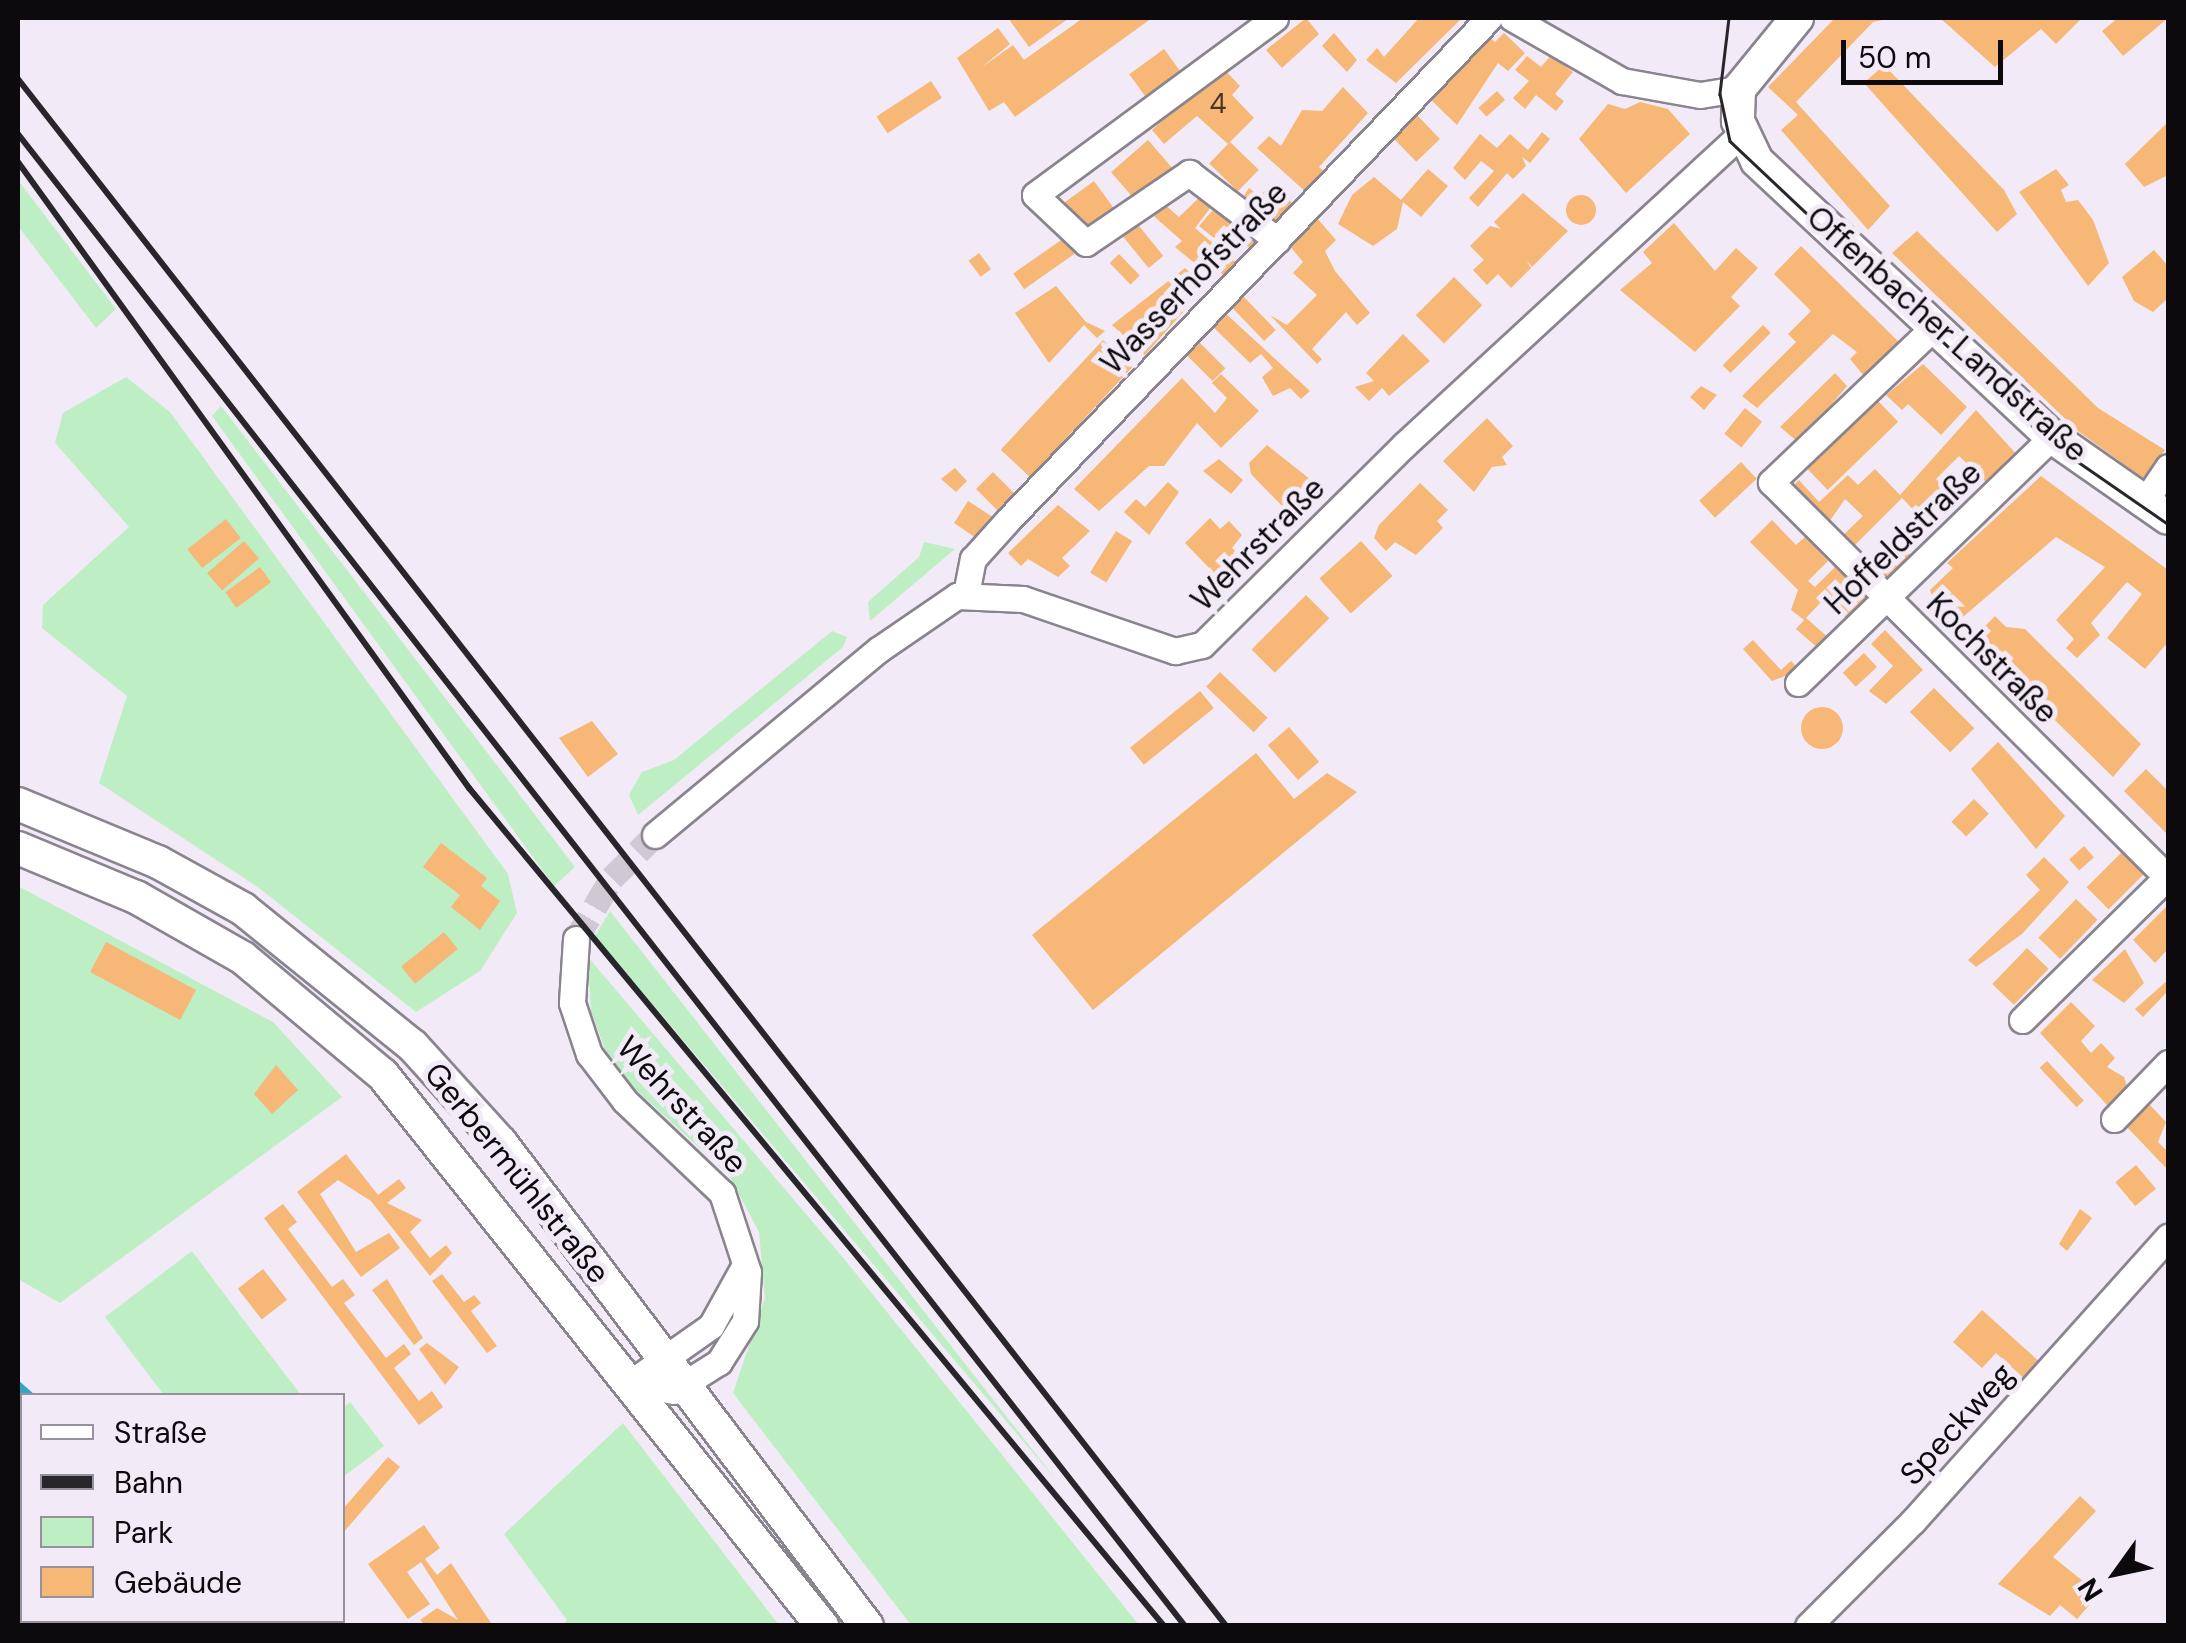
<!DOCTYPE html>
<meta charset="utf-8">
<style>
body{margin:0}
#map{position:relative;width:2186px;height:1643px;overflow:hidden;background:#f2ebf7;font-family:"DM Sans",sans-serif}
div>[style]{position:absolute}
.green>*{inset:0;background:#beeec3}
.water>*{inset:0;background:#34a5c6}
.building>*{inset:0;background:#f6b777;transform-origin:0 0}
.round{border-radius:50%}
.minor-tunnel>*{height:25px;margin-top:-12.5px;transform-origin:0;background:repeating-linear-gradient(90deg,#d0c9d4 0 25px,transparent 0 37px)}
.roads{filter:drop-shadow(2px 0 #8a848f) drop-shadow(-2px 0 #8a848f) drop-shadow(0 2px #8a848f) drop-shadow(0 -2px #8a848f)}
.minor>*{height:25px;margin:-12.5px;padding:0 12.5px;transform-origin:12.5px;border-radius:12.5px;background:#fff}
.major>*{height:32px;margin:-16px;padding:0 16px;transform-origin:16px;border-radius:16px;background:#fff}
.tram>*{height:2.5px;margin:-1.25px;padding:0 1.25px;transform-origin:1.25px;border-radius:1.25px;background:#29262b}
.rail>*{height:6px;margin:-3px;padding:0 3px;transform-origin:3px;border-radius:3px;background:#29262b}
span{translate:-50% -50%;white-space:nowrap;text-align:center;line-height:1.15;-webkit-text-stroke:10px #f2ebf7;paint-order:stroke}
.number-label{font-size:28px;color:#473528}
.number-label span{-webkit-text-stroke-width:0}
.street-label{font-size:32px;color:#0d0a0e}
.frame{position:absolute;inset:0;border:20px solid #0d0a0e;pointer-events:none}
.legend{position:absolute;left:20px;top:1393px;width:325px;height:230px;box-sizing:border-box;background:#f2ebf7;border:2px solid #96919a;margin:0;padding:12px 18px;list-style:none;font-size:30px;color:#0d0a0e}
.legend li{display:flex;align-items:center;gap:20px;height:50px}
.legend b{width:50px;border:2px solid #96919a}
.north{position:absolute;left:2066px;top:1523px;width:100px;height:100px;-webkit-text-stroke:8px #f2ebf7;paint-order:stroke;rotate:237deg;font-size:28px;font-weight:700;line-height:40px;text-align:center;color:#0d0a0e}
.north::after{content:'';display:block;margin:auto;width:35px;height:45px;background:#0d0a0e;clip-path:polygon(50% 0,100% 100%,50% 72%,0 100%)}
.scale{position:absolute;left:1841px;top:40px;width:162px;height:45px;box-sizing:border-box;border:5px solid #0d0a0e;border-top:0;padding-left:12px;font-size:30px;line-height:35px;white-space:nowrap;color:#0d0a0e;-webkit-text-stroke:8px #f2ebf7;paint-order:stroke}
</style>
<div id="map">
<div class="green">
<div style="clip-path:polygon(18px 180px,116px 309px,96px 328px,18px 226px)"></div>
<div style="clip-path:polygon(126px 377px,170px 412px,508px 874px,517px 913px,480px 971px,416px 1012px,259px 888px,99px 783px,127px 696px,42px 628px,43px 605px,129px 527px,55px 443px,63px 413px)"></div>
<div style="clip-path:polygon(221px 406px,575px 867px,554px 886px,212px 416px)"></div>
<div style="clip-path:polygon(924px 542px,955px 549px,870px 621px,868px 602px,919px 557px)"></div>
<div style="clip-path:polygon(832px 631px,847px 637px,843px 647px,638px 815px,629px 795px,642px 772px,674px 760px)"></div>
<div style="clip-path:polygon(18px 886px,273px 1022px,342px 1097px,60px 1303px,18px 1279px)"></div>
<div style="clip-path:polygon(610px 911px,1057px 1481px,595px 936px)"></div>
<div style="clip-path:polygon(588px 957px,845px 1260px,1139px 1625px,911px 1625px,733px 1393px,765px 1298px,759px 1232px,729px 1175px,633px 1087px,606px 1052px,591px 1011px)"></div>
<div style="clip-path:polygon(192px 1251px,252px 1331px,301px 1395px,164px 1395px,135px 1357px,105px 1317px)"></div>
<div style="clip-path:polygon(350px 1402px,384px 1446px,343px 1477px,343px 1408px)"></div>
<div style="clip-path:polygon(623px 1423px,779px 1625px,563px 1625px,567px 1620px,504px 1534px)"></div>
</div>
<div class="water">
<div style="clip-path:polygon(18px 1380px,35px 1395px,22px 1396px,22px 1620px,283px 1625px,18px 1625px)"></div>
</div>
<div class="building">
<div style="clip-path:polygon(1008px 18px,1069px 18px,1029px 47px)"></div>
<div style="clip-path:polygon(1083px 18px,1152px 18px,1015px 117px,1004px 102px,989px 111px,957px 58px,998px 28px,1010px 44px,982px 67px,1013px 45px,1024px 60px)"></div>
<div style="clip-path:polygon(1306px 18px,1319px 34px,1282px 68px,1266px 50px)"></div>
<div style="clip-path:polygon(1419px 18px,1462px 18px,1396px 83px,1366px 60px,1377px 48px,1384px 57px)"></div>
<div style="clip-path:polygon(1835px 18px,1892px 18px,1873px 22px,1796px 102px,1890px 206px,1868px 230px,1781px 130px,1798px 115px,1768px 87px)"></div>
<div style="clip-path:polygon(1940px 18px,2079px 18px,2081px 19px,2056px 44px,2041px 29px,1995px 67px)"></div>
<div style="clip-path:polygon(2118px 18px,2168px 18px,2123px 56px,2102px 31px)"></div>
<div style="clip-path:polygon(1334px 33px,1357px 60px,1347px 72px,1322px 46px)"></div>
<div style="clip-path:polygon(1504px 33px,1525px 53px,1508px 71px,1498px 63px,1457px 125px,1429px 98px,1487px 35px,1495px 42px)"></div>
<div style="left:1164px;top:49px;width:27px;height:43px;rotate:54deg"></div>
<div style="clip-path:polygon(1551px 55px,1573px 72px,1555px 94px,1564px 101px,1556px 111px,1536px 95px,1525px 109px,1513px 98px,1529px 81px,1515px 70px,1527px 56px,1541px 67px)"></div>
<div style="clip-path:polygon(1884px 65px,2004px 190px,2017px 214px,1997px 232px,1864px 83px)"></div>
<div style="clip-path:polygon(1222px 67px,1240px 86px,1232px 95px,1254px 118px,1228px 144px,1197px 116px,1164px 144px,1152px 130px)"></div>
<div style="left:931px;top:81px;width:20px;height:65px;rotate:57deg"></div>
<div style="clip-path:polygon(1343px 87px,1368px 113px,1319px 167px,1326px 173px,1307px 193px,1257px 148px,1269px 136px,1281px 146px,1302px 110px,1322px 111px)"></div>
<div style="left:1497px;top:91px;width:12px;height:25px;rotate:48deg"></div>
<div style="clip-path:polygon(1640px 102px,1668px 109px,1690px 134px,1626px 193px,1579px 139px,1608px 104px,1625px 109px)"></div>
<div style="left:1415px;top:113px;width:36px;height:33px;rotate:46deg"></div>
<div style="clip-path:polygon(2168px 122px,2168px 175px,2144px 187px,2125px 164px)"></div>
<div style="clip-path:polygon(1542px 132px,1550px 139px,1530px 163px,1522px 157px,1526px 166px,1513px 179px,1507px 173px,1478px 207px,1469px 198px,1494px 171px,1481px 161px,1465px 180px,1453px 168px,1480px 134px,1497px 148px,1510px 134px,1528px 150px)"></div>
<div style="left:1148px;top:140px;width:44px;height:49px;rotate:49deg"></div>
<div style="left:1230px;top:142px;width:40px;height:30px;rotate:44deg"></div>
<div style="clip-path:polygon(1428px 169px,1448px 186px,1421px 217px,1403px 202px,1397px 229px,1373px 246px,1338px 224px,1352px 195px,1374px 177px,1401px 200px)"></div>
<div style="clip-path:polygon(2056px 169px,2069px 185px,2061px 190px,2066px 202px,2078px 200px,2093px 220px,2109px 263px,2088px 286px,2019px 192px)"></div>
<div style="left:1094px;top:181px;width:37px;height:39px;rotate:54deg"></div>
<div style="clip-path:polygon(1249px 188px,1259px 196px,1268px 188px,1280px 191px,1296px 207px,1274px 231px,1239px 203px)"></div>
<div style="clip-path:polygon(1204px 193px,1215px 202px,1195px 228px,1241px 267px,1230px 280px,1202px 258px,1197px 265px,1187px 257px,1175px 247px,1182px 241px,1148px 211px,1164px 204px,1179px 217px)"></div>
<div style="clip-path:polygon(1523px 193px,1568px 231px,1532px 267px,1526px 260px,1531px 268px,1511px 288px,1498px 274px,1487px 285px,1473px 270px,1484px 260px,1470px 246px,1490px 226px,1501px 229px,1494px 222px)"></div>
<div class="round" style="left:1566px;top:195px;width:30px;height:30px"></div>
<div style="clip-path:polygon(1219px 203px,1266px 239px,1254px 252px,1224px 225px,1214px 238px,1199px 226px)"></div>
<div style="clip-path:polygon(1316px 217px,1336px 240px,1325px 251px,1335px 271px,1370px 313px,1357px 325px,1346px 312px,1312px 349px,1322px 359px,1317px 364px,1270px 315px,1287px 325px,1317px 295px,1293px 273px,1303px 262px,1289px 245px)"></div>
<div style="left:1135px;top:221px;width:45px;height:19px;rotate:51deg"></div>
<div style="clip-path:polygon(1674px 223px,1715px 271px,1736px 248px,1758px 268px,1731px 297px,1740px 306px,1695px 352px,1620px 290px,1652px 263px,1643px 252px)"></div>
<div style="clip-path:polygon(1917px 231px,2098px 408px,2165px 450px,2144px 479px,2078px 431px,1892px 253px)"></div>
<div style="left:1064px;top:238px;width:19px;height:62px;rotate:55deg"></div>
<div style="clip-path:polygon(1801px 246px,1905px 348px,1868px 381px,1850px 359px,1857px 352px,1833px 334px,1757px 408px,1742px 396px,1796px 342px,1788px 334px,1811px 311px,1774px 274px)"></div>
<div style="clip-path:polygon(2154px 250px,2168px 266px,2168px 298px,2153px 312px,2134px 301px,2122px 277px)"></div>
<div style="left:979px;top:253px;width:20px;height:13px;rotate:53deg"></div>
<div style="left:1119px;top:254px;width:30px;height:13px;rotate:46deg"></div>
<div style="clip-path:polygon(1185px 268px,1206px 286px,1145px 355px,1112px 325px)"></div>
<div style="left:1454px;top:277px;width:40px;height:54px;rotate:45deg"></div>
<div style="clip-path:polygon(1056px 286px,1086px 322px,1105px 331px,1097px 338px,1084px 325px,1049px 363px,1015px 313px)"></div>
<div style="left:1241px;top:294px;width:50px;height:16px;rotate:46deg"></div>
<div style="clip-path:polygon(1224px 312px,1310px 391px,1301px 399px,1290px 388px,1273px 396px,1262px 377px,1273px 368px,1261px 354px,1250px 363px,1211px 325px)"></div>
<div style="left:1763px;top:325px;width:11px;height:57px;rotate:45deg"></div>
<div style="clip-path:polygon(1403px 334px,1430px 361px,1389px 396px,1382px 388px,1369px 401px,1355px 387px,1374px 381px,1366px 373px)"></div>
<div style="left:1103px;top:340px;width:40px;height:150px;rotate:43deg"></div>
<div style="left:1197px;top:340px;width:40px;height:18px;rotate:45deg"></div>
<div style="clip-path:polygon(1923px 364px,1967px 407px,1941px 435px,1908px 404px,1902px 410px,1886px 395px)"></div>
<div style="clip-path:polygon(1835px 373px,1847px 386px,1799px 443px,1780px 427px)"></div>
<div style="clip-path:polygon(1221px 374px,1259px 411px,1221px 448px,1197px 423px,1164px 466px,1149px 466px,1099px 511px,1074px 489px,1182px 378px,1215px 413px,1227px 398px,1212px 383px)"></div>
<div style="clip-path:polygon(1701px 386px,1717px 395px,1704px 410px,1690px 397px)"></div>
<div style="left:1878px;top:401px;width:29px;height:98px;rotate:46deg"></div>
<div style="left:1745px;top:408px;width:22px;height:33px;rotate:39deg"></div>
<div style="clip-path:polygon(1976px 410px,2021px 459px,1991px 487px,1959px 456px,1936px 479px,1943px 486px,1930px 502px,1939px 511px,1926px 523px,1902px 498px,1850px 550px,1839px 539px,1863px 516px,1845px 499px,1827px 525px,1791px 488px,1799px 480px,1819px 502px,1848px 475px,1858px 485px,1875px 469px,1900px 495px)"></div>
<div style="clip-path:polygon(1487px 418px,1513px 446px,1502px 457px,1507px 465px,1492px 467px,1474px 492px,1443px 461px)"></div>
<div style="clip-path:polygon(1267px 445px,1311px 480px,1283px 507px,1251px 474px,1249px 463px)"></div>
<div style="clip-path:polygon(1219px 459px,1243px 480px,1231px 494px,1203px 471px)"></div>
<div style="left:1741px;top:462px;width:23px;height:57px;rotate:47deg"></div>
<div style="clip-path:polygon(955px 468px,967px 481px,956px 492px,941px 479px)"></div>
<div style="left:993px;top:472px;width:30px;height:24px;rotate:45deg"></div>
<div style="clip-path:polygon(2041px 476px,2168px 570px,2168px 642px,2145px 669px,2107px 638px,2142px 594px,2127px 582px,2091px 623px,2100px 635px,2077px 658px,2066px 648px,2074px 639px,2056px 620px,2105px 567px,2056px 537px,1956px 623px,1934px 600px,1930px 590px,1953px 568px,1947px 563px)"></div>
<div style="clip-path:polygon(1168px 482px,1179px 492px,1149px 535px,1124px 512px,1136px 499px,1145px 507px)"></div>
<div style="clip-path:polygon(1420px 483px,1448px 510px,1437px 521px,1443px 528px,1416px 555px,1395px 542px,1386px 551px,1374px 538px,1379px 525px)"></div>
<div style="clip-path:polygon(968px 501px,999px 521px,979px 540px,954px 523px)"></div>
<div style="clip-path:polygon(1058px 505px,1090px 531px,1062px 558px,1070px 566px,1058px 577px,1028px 559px,1021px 566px,1008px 553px)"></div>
<div style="clip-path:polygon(1210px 518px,1220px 529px,1229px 521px,1242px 535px,1232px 548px,1239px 554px,1214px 573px,1185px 543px)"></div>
<div style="left:226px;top:519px;width:24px;height:49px;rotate:52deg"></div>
<div style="clip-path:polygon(1772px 520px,1796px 545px,1805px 537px,1828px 561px,1808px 581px,1815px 587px,1835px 567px,1870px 602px,1850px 622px,1825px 598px,1806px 618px,1830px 639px,1820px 650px,1796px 629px,1804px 620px,1791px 610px,1798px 590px,1750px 542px)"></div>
<div style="left:1116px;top:531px;width:19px;height:49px;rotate:32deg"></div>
<div style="left:1895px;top:539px;width:28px;height:39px;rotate:45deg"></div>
<div style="left:244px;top:541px;width:23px;height:49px;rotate:49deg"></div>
<div style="left:1361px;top:541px;width:47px;height:56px;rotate:48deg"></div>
<div style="left:260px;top:567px;width:19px;height:43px;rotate:54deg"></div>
<div style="left:1306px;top:595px;width:33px;height:77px;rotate:45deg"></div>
<div style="clip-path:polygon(1995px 616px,2006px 627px,2025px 629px,2141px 744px,2113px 777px,1972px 639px)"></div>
<div style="clip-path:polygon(1885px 630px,1923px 670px,1886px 704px,1869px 691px,1893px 666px,1871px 644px)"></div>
<div style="clip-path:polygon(1753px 640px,1781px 670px,1791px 661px,1800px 670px,1772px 681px,1743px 649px)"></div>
<div style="left:1864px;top:653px;width:19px;height:29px;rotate:47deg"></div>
<div style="left:1220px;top:672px;width:66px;height:20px;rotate:44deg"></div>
<div style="left:1934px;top:688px;width:57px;height:34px;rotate:45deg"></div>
<div style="left:1200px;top:691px;width:22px;height:90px;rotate:51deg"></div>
<div class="round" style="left:1801px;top:707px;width:42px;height:42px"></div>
<div style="clip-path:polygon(592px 721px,618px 754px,588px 777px,559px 738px)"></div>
<div style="left:1289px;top:727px;width:46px;height:28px;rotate:49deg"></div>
<div style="clip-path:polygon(1998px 742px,2065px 816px,2036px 849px,1971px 769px)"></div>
<div style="clip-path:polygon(1256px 753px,1294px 799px,1327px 773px,1357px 792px,1093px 1010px,1032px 935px)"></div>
<div style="clip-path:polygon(2146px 769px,2168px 791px,2168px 835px,2124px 791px)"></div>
<div style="left:1974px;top:799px;width:21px;height:32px;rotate:45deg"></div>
<div style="clip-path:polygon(441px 843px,487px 878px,481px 886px,500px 901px,480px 930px,451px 907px,460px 895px,423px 867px)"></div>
<div style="left:2084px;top:846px;width:15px;height:20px;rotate:48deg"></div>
<div style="left:2122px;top:852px;width:31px;height:50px;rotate:45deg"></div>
<div style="clip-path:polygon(2044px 857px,2069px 882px,2022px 934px,1976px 967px,1968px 960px,2040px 890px,2026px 875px)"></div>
<div style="left:2076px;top:899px;width:30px;height:54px;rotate:44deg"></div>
<div style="clip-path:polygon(2168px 905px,2168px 949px,2155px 963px,2133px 940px)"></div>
<div style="left:444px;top:932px;width:22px;height:55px;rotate:51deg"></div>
<div style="left:106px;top:942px;width:102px;height:34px;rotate:28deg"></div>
<div style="left:2027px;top:948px;width:30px;height:50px;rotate:44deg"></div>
<div style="clip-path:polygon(2125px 949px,2144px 983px,2124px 1003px,2092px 980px)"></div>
<div style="clip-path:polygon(2168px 980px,2168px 991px,2143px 1017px,2135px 1009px)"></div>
<div style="clip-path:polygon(2071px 1002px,2095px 1026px,2081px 1041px,2091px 1053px,2101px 1043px,2115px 1058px,2107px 1067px,2124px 1077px,2128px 1089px,2109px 1107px,2040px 1033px)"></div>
<div style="left:2047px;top:1061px;width:54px;height:10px;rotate:47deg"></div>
<div style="clip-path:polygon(276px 1065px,298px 1090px,272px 1114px,254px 1094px)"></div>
<div style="clip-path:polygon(2147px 1102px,2166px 1122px,2158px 1142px,2168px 1152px,2168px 1170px,2124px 1124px)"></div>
<div style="clip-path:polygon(346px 1154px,378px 1195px,399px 1179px,406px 1188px,387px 1203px,422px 1220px,410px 1232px,430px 1258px,446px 1245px,452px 1253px,430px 1276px,371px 1201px,338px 1180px,320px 1194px,356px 1252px,389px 1233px,400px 1248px,361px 1277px,297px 1192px)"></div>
<div style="left:2136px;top:1165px;width:31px;height:27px;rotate:50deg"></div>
<div style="clip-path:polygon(283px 1204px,297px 1222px,288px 1229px,332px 1287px,343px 1279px,355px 1295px,344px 1303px,386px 1358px,404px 1344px,411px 1354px,394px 1368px,419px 1401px,432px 1391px,443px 1407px,419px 1425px,264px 1218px)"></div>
<div style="clip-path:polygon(2080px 1209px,2092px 1218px,2067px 1251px,2059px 1244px)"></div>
<div style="left:263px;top:1269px;width:39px;height:32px;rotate:52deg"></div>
<div style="clip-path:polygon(442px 1274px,464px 1302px,474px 1295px,481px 1303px,471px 1311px,497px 1346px,487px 1353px,432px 1281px)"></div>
<div style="clip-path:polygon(387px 1279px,423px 1338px,414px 1345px,372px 1290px)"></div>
<div style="clip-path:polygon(1982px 1310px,2042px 1364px,2027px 1381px,1996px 1353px,1982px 1368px,1953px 1342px)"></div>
<div style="clip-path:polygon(427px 1343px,459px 1367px,445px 1385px,419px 1349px)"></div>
<div style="clip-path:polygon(388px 1457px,400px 1467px,342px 1534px,342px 1510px)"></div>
<div style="clip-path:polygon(2080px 1496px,2096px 1511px,2053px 1557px,2099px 1594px,2077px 1619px,2060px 1605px,2050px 1616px,1998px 1584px)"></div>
<div style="clip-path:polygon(424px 1525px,440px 1548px,425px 1559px,437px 1575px,451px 1563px,493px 1626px,426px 1626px,420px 1620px,437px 1608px,458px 1620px,421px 1562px,407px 1572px,430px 1604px,408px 1619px,368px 1564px)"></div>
</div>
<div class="minor-tunnel">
<div style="left:576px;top:939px;width:71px;rotate:-59.5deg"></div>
<div style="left:612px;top:878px;width:61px;rotate:-45deg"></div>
</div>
<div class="roads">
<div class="minor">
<div style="left:1275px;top:18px;width:298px;rotate:143.6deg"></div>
<div style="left:1035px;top:195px;width:70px;rotate:43.3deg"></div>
<div style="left:1086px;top:243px;width:125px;rotate:-34.2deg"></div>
<div style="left:1189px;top:173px;width:111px;rotate:37.3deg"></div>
<div style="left:1512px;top:18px;width:127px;rotate:29.8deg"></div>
<div style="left:1622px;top:81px;width:79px;rotate:10.2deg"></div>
<div style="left:1700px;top:95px;width:39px;rotate:-9deg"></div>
<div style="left:1934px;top:327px;width:225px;rotate:136.4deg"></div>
<div style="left:1771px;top:482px;width:561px;rotate:44.93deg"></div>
<div style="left:2145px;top:501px;width:41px;rotate:-55.9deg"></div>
<div style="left:966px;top:594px;width:36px;rotate:-79deg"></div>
<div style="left:973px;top:559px;width:52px;rotate:-48.1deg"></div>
<div style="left:1008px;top:520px;width:695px;rotate:-46.22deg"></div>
<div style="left:1798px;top:683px;width:354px;rotate:-44.1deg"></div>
<div style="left:655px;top:835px;width:290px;rotate:-39.7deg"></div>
<div style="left:878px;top:650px;width:96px;rotate:-34.4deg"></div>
<div style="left:957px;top:596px;width:66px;rotate:2.6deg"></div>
<div style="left:1023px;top:599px;width:161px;rotate:18.9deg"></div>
<div style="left:1175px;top:651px;width:28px;rotate:-13deg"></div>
<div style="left:1202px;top:645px;width:284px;rotate:-44.7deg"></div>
<div style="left:1404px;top:445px;width:460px;rotate:-42.7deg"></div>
<div style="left:576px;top:939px;width:64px;rotate:93.6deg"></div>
<div style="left:572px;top:1003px;width:54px;rotate:71.6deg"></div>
<div style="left:589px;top:1054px;width:59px;rotate:52.5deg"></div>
<div style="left:625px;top:1101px;width:134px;rotate:43.5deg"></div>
<div style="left:722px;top:1193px;width:83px;rotate:71.8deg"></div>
<div style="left:748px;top:1272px;width:49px;rotate:93.5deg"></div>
<div style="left:745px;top:1321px;width:49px;rotate:122.4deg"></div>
<div style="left:719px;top:1362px;width:54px;rotate:147.8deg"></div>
<div style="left:673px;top:1391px;width:44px;rotate:-169.5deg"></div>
<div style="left:2022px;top:1020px;width:205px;rotate:-44.6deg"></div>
<div style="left:2114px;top:1119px;width:78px;rotate:-46deg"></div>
<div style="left:630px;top:1383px;width:99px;rotate:-35.1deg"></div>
<div style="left:711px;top:1326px;width:64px;rotate:-61deg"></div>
<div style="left:1808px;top:1626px;width:148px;rotate:-45deg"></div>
<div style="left:1913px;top:1521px;width:382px;rotate:-48.1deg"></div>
</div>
<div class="major">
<div style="left:1797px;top:18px;width:92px;rotate:129.2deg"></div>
<div style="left:1739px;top:89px;width:32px;rotate:92deg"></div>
<div style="left:1738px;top:121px;width:44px;rotate:64.6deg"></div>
<div style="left:1757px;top:161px;width:404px;rotate:43.1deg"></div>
<div style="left:2052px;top:437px;width:141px;rotate:34.9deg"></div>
<div style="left:18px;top:804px;width:152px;rotate:22.5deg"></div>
<div style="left:158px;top:862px;width:97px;rotate:28.9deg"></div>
<div style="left:243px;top:909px;width:218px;rotate:38.9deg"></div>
<div style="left:413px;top:1046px;width:131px;rotate:47.8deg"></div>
<div style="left:501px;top:1143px;width:606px;rotate:52.85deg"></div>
<div style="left:18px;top:848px;width:128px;rotate:22.6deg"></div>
<div style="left:136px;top:897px;width:123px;rotate:29.7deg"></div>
<div style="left:243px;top:958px;width:182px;rotate:39.9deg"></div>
<div style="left:383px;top:1075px;width:705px;rotate:51.45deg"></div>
</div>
</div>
<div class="tram">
<div style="left:1729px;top:18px;width:77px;rotate:96.8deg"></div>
<div style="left:1720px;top:94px;width:48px;rotate:78deg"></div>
<div style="left:1730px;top:141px;width:437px;rotate:43.3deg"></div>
<div style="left:2048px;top:441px;width:146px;rotate:34.7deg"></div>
</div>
<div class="rail">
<div style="left:18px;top:79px;width:1963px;rotate:52.01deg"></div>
<div style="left:18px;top:134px;width:1894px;rotate:51.97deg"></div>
<div style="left:18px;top:162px;width:772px;rotate:54.23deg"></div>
<div style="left:469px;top:788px;width:1089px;rotate:50.33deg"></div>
</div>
<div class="number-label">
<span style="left:1218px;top:104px">4</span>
</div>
<div class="street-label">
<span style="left:1194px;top:278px;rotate:-46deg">Wasserhofstraße</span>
<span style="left:1947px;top:334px;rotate:42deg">Offenbacher Landstraße</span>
<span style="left:1903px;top:538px;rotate:-44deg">Hoffeldstraße</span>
<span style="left:1258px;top:544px;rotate:-45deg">Wehrstraße</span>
<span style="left:1992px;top:658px;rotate:45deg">Kochstraße</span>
<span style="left:682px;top:1105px;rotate:47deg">Wehrstraße</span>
<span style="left:517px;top:1173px;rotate:51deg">Gerbermühlstraße</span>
<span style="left:1957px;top:1424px;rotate:-48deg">Speckweg</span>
</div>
<div class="frame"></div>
<ul class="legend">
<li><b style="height:12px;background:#fff"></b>Straße</li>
<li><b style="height:12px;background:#29262b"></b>Bahn</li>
<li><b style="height:28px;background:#beeec3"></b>Park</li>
<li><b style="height:28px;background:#f6b777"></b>Gebäude</li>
</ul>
<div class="north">N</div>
<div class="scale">50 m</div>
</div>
